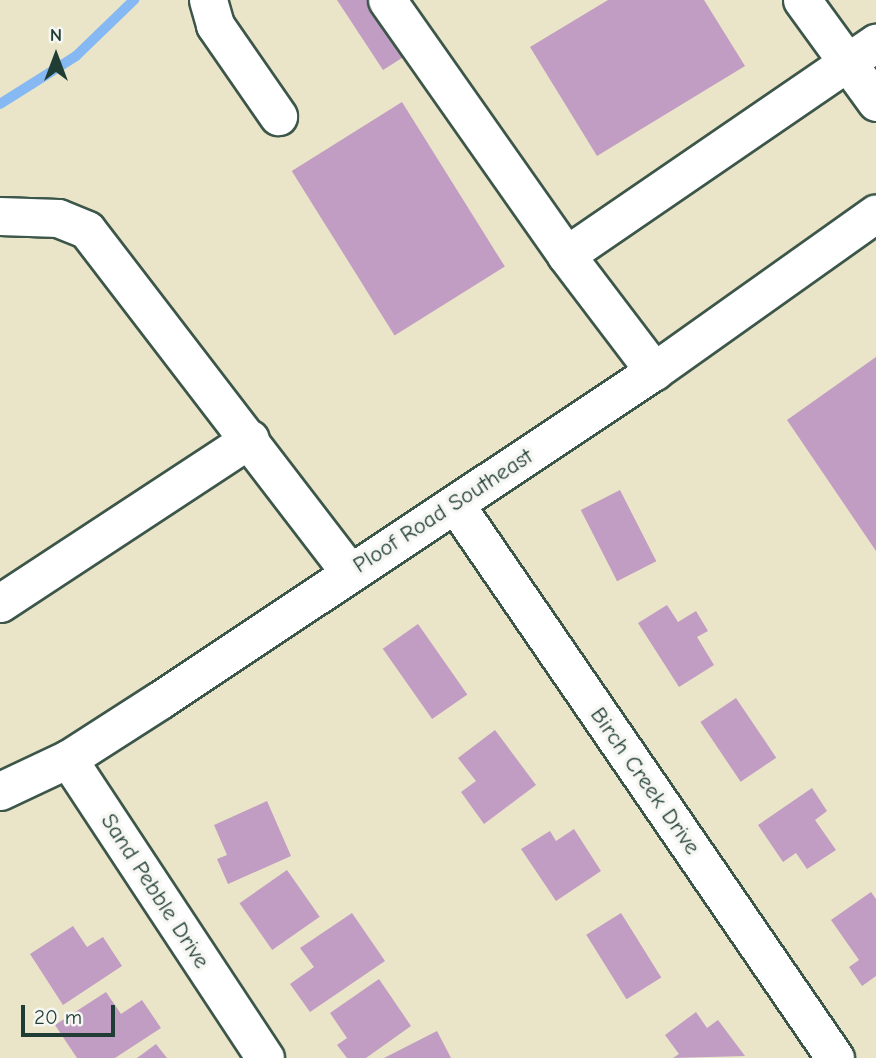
<!DOCTYPE html>
<style>
body{margin:0}
#map{position:relative;width:876px;height:1058px;overflow:hidden;background:#eae5c8;font-family:"Comic Neue",sans-serif}
div>[style]{position:absolute}
.stream>*{height:10px;margin:-5px;padding:0 5px;transform-origin:5px;border-radius:5px;background:#86b8f3}
.building>*{inset:0;background:#c19dc3;transform-origin:0 0}
.roads{filter:drop-shadow(2px 0 #3d564a) drop-shadow(-2px 0 #3d564a) drop-shadow(0 2px #3d564a) drop-shadow(0 -2px #3d564a)}
.minor>*{height:37px;margin:-18.5px;padding:0 18.5px;transform-origin:18.5px;border-radius:18.5px;background:#fff}
span{translate:-50% -50%;white-space:nowrap;text-align:center;line-height:1.15;-webkit-text-stroke:7px #f6f6f2;paint-order:stroke}
.street-label{font-size:23px;color:#1f3d34}
.north{position:absolute;left:21px;top:21px;width:70px;height:70px;-webkit-text-stroke:5px #f6f6f2;paint-order:stroke;rotate:0deg;font-size:19px;font-weight:700;line-height:28px;text-align:center;color:#1f3d34}
.north::after{content:'';display:block;margin:auto;width:24px;height:32px;background:#1f3d34;clip-path:polygon(50% 0,100% 100%,50% 72%,0 100%)}
.scale{position:absolute;left:21px;top:1005px;width:94px;height:32px;box-sizing:border-box;border:4px solid #1f3d34;border-top:0;padding-left:9px;font-size:21px;line-height:24px;white-space:nowrap;color:#1f3d34;-webkit-text-stroke:5px #f6f6f2;paint-order:stroke}
</style>
<div id="map">
<div class="stream">
<div style="left:0;top:104px;width:90px;rotate:-32.3deg"></div>
<div style="left:76px;top:56px;width:81px;rotate:-44deg"></div>
</div>
<div class="building">
<div style="clip-path:polygon(337px 0,380px 0,413px 51px,383px 70px)"></div>
<div style="clip-path:polygon(608px 0,704px 0,745px 66px,597px 156px,530px 47px)"></div>
<div style="left:402px;top:102px;width:194px;height:130px;rotate:58deg"></div>
<div style="clip-path:polygon(876px 357px,876px 551px,787px 420px)"></div>
<div style="left:620px;top:490px;width:80px;height:44px;rotate:63deg"></div>
<div style="clip-path:polygon(667px 605px,678px 622px,696px 611px,708px 631px,697px 637px,714px 665px,679px 687px,638px 623px)"></div>
<div style="left:418px;top:624px;width:86px;height:43px;rotate:55deg"></div>
<div style="left:736px;top:698px;width:72px;height:43px;rotate:56deg"></div>
<div style="clip-path:polygon(495px 730px,536px 785px,484px 824px,461px 792px,476px 781px,458px 758px)"></div>
<div style="clip-path:polygon(812px 788px,827px 811px,815px 820px,836px 850px,807px 869px,796px 853px,783px 862px,758px 825px)"></div>
<div style="clip-path:polygon(267px 801px,291px 856px,228px 884px,217px 859px,227px 855px,214px 825px)"></div>
<div style="clip-path:polygon(574px 829px,601px 871px,556px 901px,521px 849px,550px 831px,556px 841px)"></div>
<div style="left:287px;top:870px;width:57px;height:58px;rotate:55deg"></div>
<div style="clip-path:polygon(871px 892px,876px 899px,876px 976px,862px 986px,849px 967px,859px 960px,831px 920px)"></div>
<div style="clip-path:polygon(352px 913px,385px 961px,310px 1012px,290px 984px,314px 967px,300px 948px)"></div>
<div style="left:621px;top:913px;width:76px;height:41px;rotate:58deg"></div>
<div style="clip-path:polygon(73px 926px,87px 947px,103px 937px,122px 966px,63px 1005px,30px 954px)"></div>
<div style="clip-path:polygon(379px 979px,411px 1026px,366px 1058px,347px 1058px,337px 1045px,347px 1038px,330px 1013px)"></div>
<div style="clip-path:polygon(106px 992px,121px 1014px,142px 1000px,161px 1028px,115px 1058px,77px 1058px,55px 1025px)"></div>
<div style="clip-path:polygon(696px 1012px,707px 1028px,718px 1020px,745px 1056px,673px 1058px,679px 1054px,665px 1035px)"></div>
<div style="clip-path:polygon(437px 1031px,451px 1058px,384px 1058px)"></div>
<div style="clip-path:polygon(156px 1044px,167px 1058px,137px 1058px)"></div>
</div>
<div class="roads">
<div class="minor">
<div style="left:208px;top:0;width:26px;rotate:74deg"></div>
<div style="left:215px;top:25px;width:111px;rotate:55.3deg"></div>
<div style="left:387px;top:0;width:312px;rotate:54.9deg"></div>
<div style="left:566px;top:255px;width:146px;rotate:52.8deg"></div>
<div style="left:802px;top:0;width:126px;rotate:54deg"></div>
<div style="left:0;top:216px;width:58px;rotate:2deg"></div>
<div style="left:58px;top:218px;width:31px;rotate:22deg"></div>
<div style="left:87px;top:230px;width:431px;rotate:52.5deg"></div>
<div style="left:566px;top:255px;width:376px;rotate:-34.4deg"></div>
<div style="left:455px;top:504px;width:672px;rotate:55.55deg"></div>
<div style="left:0;top:603px;width:299px;rotate:-33.3deg"></div>
<div style="left:68px;top:759px;width:358px;rotate:56.6deg"></div>
<div style="left:0;top:791px;width:75px;rotate:-25.2deg"></div>
<div style="left:68px;top:759px;width:109px;rotate:-32.7deg"></div>
<div style="left:160px;top:700px;width:594px;rotate:-33.66deg"></div>
<div style="left:654px;top:371px;width:272px;rotate:-35.4deg"></div>
</div>
</div>
<div class="street-label">
<span style="left:443px;top:511px;rotate:-33deg">Ploof Road Southeast</span>
<span style="left:645px;top:781px;rotate:55deg">Birch Creek Drive</span>
<span style="left:155px;top:891px;rotate:57deg">Sand Pebble Drive</span>
</div>
<div class="north">N</div>
<div class="scale">20 m</div>
</div>
